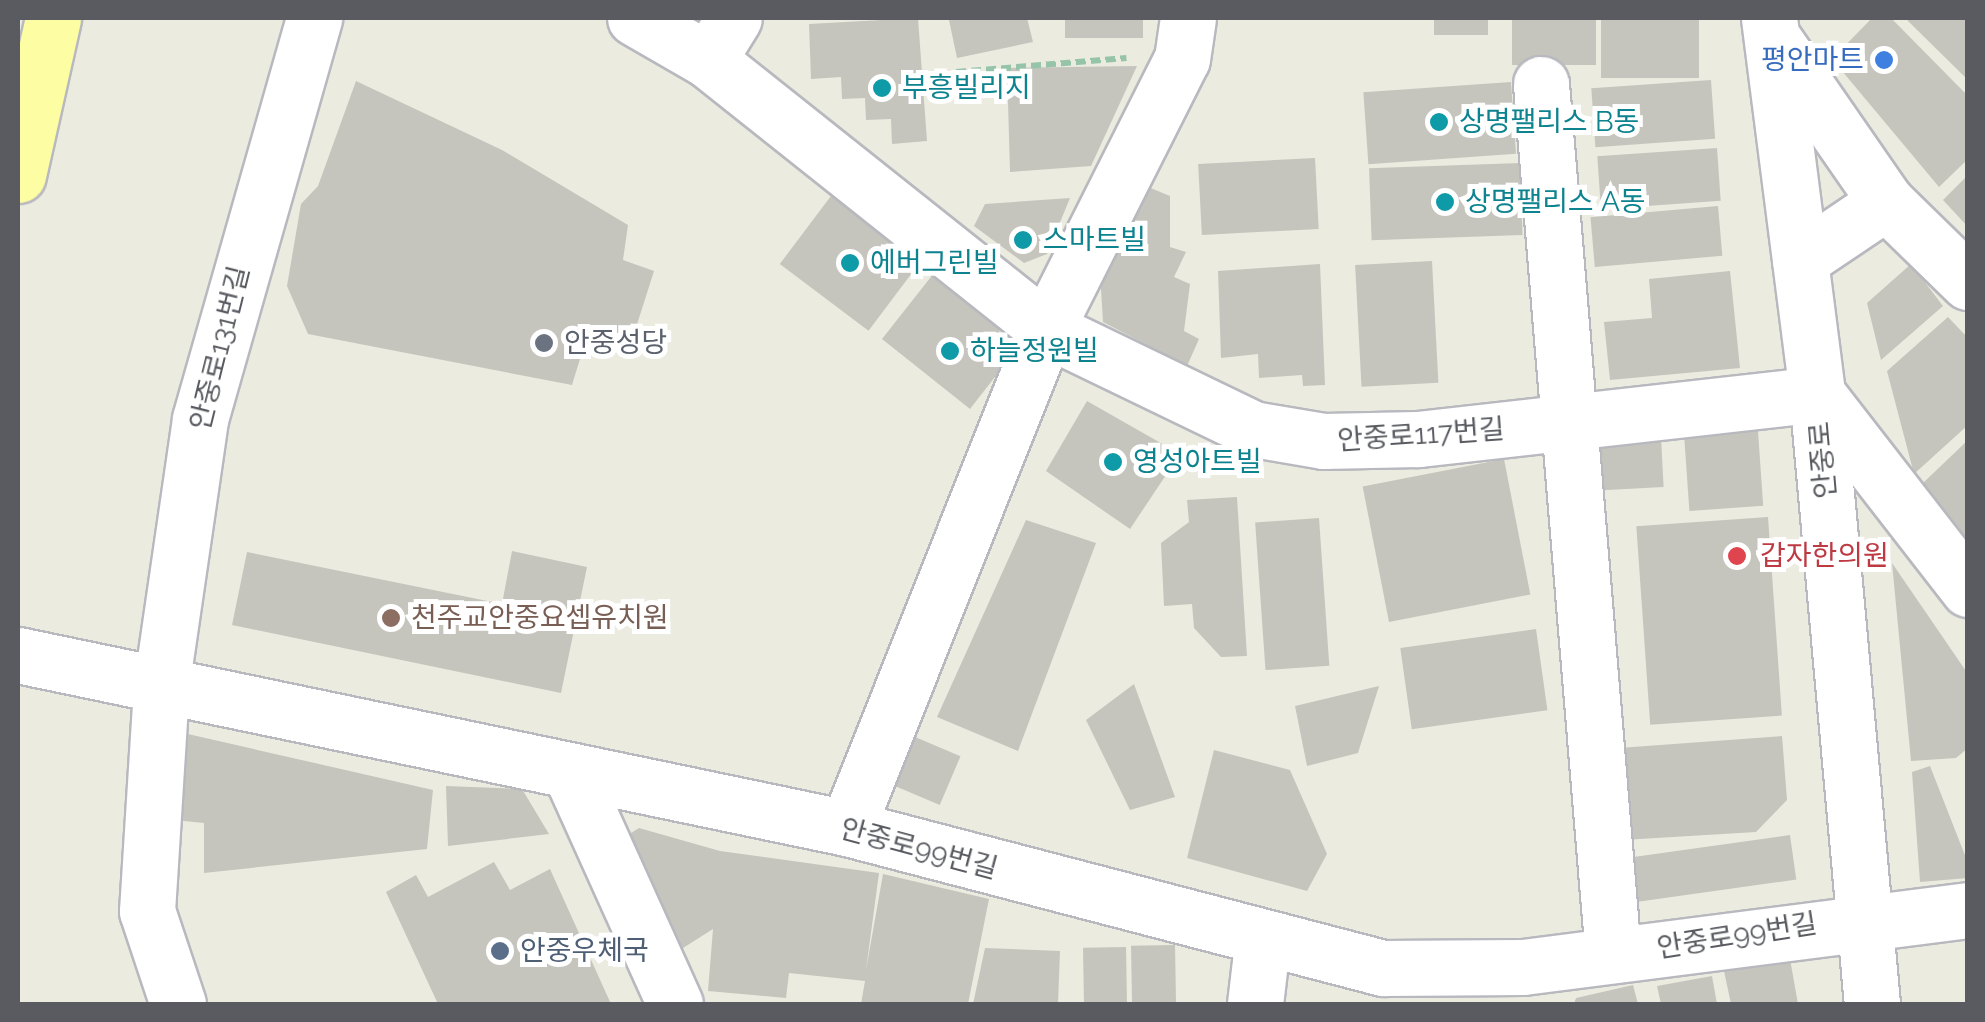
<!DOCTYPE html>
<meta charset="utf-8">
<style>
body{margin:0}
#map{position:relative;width:1985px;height:1022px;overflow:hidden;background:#ebebe0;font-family:Raleway,"Noto Sans KR",sans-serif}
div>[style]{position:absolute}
.building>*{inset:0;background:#c6c5bd;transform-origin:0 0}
.path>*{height:6px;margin-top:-3px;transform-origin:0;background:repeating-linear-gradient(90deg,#96c4aa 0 10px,transparent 0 15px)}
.roads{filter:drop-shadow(2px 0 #b8b9bf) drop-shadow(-2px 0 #b8b9bf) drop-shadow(0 2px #b8b9bf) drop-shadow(0 -2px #b8b9bf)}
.minor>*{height:55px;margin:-27.5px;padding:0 27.5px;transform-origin:27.5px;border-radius:27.5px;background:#fff}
.major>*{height:55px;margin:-27.5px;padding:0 27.5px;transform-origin:27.5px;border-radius:27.5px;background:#fdfda3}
.dots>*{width:28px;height:28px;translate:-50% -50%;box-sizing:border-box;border:5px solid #fff;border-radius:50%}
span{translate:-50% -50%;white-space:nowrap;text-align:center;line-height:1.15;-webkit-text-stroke:10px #fff;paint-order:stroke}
.shop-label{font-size:28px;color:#366cbe}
.right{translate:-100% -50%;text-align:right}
.culture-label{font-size:28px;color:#0d838f}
.left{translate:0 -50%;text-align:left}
.worship-label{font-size:28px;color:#5b616d}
.street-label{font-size:28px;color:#595b61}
.health-label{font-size:28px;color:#be3a42}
.education-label{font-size:28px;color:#785e54}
.service-label{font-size:28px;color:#4e5e75}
.frame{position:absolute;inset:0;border:20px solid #595b61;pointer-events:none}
</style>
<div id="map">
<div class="building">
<div style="clip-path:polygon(918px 18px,927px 141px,892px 144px,891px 119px,866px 120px,865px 98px,842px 99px,841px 77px,811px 79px,809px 24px)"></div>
<div style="clip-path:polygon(1027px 18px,1033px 42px,957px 58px,949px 20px)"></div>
<div style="left:1065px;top:18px;width:78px;height:20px"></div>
<div style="left:1434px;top:18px;width:54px;height:17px"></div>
<div style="left:1512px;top:18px;width:84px;height:47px"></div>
<div style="left:1601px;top:18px;width:98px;height:60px"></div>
<div style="clip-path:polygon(1872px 18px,1891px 18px,1968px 96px,1968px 159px,1939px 187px,1832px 59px)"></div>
<div style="clip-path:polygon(1907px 18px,1968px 18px,1968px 80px,1908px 21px)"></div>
<div style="clip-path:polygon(1137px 66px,1091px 166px,1010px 172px,1007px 68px)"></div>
<div style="left:1711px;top:80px;width:59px;height:120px;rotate:86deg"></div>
<div style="clip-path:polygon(356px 81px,502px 150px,628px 225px,623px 260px,654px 271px,633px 337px,587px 336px,572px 385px,308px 334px,287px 286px,301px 204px,318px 186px)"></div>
<div style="left:1511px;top:82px;width:72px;height:148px;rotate:86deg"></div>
<div style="left:1717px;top:148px;width:53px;height:120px;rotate:86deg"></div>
<div style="left:1315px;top:158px;width:71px;height:117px;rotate:87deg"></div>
<div style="left:1520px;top:163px;width:72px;height:151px;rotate:88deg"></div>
<div style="clip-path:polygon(1968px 175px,1968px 227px,1943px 200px)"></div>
<div style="clip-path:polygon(1136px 182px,1170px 196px,1170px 247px,1186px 252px,1174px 277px,1190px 284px,1184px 331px,1199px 339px,1187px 366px,1103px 322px,1100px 273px)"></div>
<div style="left:831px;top:196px;width:111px;height:85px;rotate:37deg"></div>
<div style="clip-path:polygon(1070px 198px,1047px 254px,1024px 263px,974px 226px,985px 204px)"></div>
<div style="left:1718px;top:206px;width:50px;height:128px;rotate:85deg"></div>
<div style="left:1432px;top:261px;width:122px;height:77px;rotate:87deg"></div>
<div style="clip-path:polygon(1320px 264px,1325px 385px,1303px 386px,1302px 375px,1259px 378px,1258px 354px,1221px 358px,1218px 271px)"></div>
<div style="clip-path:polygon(1911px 264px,1943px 306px,1881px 360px,1867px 303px)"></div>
<div style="clip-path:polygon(1730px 271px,1740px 368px,1610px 380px,1604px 322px,1652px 318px,1649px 279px)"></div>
<div style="clip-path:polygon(934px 273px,998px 323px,1005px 364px,970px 409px,882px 339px)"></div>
<div style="clip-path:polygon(1948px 317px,1968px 338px,1968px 425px,1914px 474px,1887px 371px)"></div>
<div style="clip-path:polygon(1087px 401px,1180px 454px,1130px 529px,1046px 471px)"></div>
<div style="left:1757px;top:417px;width:89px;height:74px;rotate:86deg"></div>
<div style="left:1661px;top:437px;width:50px;height:66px;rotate:87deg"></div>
<div style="clip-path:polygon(1968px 440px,1968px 546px,1959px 553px,1923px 483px)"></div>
<div style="left:1504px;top:459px;width:138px;height:144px;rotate:79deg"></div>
<div style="clip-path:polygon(1237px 497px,1247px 656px,1221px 657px,1194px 628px,1192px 604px,1164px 606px,1161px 543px,1189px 522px,1187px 500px)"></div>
<div style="left:1768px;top:517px;width:199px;height:132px;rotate:86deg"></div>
<div style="left:1319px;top:518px;width:148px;height:64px;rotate:86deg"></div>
<div style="clip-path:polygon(1026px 520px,1096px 543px,1018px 751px,937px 717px)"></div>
<div style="clip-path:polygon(512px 551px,587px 567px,561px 693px,232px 625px,247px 552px,502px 604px)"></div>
<div style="clip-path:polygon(1892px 563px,1968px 674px,1968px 748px,1956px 758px,1911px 761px)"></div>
<div style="left:1536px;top:629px;width:82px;height:137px;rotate:82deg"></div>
<div style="clip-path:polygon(1134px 684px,1175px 797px,1130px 810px,1086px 720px)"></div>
<div style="clip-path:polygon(1379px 686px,1358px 753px,1307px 766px,1295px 706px)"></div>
<div style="clip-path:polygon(179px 732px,433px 790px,427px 849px,204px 873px,204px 823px,174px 820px)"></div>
<div style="left:908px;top:734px;width:57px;height:53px;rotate:23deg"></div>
<div style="clip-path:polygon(1782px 736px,1787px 800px,1756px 832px,1623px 840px,1619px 748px)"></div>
<div style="clip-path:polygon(1214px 750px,1290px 770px,1327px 854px,1307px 891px,1187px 858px)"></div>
<div style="clip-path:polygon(1930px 766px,1968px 863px,1968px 878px,1920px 882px,1912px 772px)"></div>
<div style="clip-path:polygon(446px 786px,522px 789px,549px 834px,448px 846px)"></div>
<div style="clip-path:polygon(639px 828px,720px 851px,879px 873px,866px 970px,883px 874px,989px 899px,968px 1004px,861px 1004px,865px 981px,789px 973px,786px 998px,708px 991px,713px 929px,672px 955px,620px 840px)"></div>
<div style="left:1790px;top:835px;width:45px;height:167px;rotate:82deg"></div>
<div style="clip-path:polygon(494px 862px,510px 890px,550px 869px,611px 1004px,438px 1004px,386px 892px,416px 875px,428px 897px)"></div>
<div style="left:1175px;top:945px;width:59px;height:44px;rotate:89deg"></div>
<div style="left:1126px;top:947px;width:57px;height:43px;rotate:89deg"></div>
<div style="clip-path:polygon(985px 948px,1060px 951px,1058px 1004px,973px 1004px)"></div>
<div style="clip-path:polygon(1790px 959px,1798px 1004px,1731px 1004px,1724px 971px)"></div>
<div style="clip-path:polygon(1712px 976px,1717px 1004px,1661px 1004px,1657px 986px)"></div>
<div style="clip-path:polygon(1633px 985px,1638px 1004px,1574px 1004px,1576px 998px)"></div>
</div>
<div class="path">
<div style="left:956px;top:72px;width:171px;rotate:-4.7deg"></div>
</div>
<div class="roads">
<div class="minor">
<div style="left:635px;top:18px;width:84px;rotate:29.9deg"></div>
<div style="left:708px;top:60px;width:49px;rotate:-58.2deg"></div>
<div style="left:1769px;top:18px;width:379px;rotate:82.7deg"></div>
<div style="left:1817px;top:394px;width:612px;rotate:84.85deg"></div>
<div style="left:1776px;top:43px;width:193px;rotate:55.3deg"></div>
<div style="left:1886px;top:202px;width:115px;rotate:44.3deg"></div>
<div style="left:708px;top:60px;width:432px;rotate:38.5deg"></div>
<div style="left:1046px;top:329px;width:230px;rotate:25.8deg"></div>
<div style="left:1253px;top:429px;width:71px;rotate:9.7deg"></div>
<div style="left:1323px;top:441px;width:95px;rotate:-1.2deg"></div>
<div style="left:1418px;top:439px;width:402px;rotate:-6.4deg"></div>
<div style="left:1541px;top:84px;width:874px;rotate:85.27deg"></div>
<div style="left:1800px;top:260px;width:104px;rotate:-34deg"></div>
<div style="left:1817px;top:394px;width:247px;rotate:52.2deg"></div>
<div style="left:18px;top:655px;width:847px;rotate:11.79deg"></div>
<div style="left:847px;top:828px;width:554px;rotate:14.64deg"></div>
<div style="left:1383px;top:968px;width:140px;rotate:-0.4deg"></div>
<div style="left:1523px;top:967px;width:449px;rotate:-7.3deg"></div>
<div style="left:572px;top:776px;width:250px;rotate:65.7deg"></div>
<div style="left:847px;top:828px;width:537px;rotate:-68.26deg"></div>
<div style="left:1046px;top:329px;width:302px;rotate:-63.3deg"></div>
<div style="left:1182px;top:59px;width:41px;rotate:-81.7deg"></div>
<div style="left:178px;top:1004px;width:98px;rotate:-108.4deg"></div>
<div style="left:147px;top:911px;width:224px;rotate:-86.4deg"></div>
<div style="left:161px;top:687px;width:271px;rotate:-81.7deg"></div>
<div style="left:200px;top:419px;width:417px;rotate:-74.1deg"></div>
<div style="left:1255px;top:1004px;width:60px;rotate:-83.3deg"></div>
</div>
<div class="major">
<div style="left:18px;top:175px;width:161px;rotate:-77.4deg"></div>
</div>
</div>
<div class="dots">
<div style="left:1884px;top:60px;background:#3f7fe0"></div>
<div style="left:882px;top:88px;background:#0f9aa8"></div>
<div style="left:1439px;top:122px;background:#0f9aa8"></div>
<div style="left:1445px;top:202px;background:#0f9aa8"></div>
<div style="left:1023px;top:240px;background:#0f9aa8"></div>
<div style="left:850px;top:263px;background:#0f9aa8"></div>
<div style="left:544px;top:343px;background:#6b7280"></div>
<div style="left:950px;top:351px;background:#0f9aa8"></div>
<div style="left:1113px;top:462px;background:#0f9aa8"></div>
<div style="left:1737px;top:556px;background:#e0444e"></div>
<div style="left:391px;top:618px;background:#8d6e63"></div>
<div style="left:500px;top:951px;background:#5c6f8a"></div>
</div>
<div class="shop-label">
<span class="right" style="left:1864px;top:60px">평안마트</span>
</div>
<div class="culture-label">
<span class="left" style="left:902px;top:88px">부흥빌리지</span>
<span class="left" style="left:1459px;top:122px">상명팰리스 B동</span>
<span class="left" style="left:1465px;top:202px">상명팰리스 A동</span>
<span class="left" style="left:1043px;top:240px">스마트빌</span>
<span class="left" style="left:870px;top:263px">에버그린빌</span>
<span class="left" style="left:970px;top:351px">하늘정원빌</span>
<span class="left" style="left:1133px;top:462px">영성아트빌</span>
</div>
<div class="worship-label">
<span class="left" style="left:564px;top:343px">안중성당</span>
</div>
<div class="street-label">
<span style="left:220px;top:348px;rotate:-76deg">안중로131번길</span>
<span style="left:1421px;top:435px;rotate:-4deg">안중로117번길</span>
<span style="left:1823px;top:460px;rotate:-95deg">안중로</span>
<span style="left:919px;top:849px;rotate:15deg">안중로99번길</span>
<span style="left:1737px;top:936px;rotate:-9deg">안중로99번길</span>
</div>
<div class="health-label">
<span class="left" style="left:1760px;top:556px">갑자한의원</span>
</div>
<div class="education-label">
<span class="left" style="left:411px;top:618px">천주교안중요셉유치원</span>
</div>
<div class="service-label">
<span class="left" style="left:520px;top:951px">안중우체국</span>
</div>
<div class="frame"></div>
</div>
